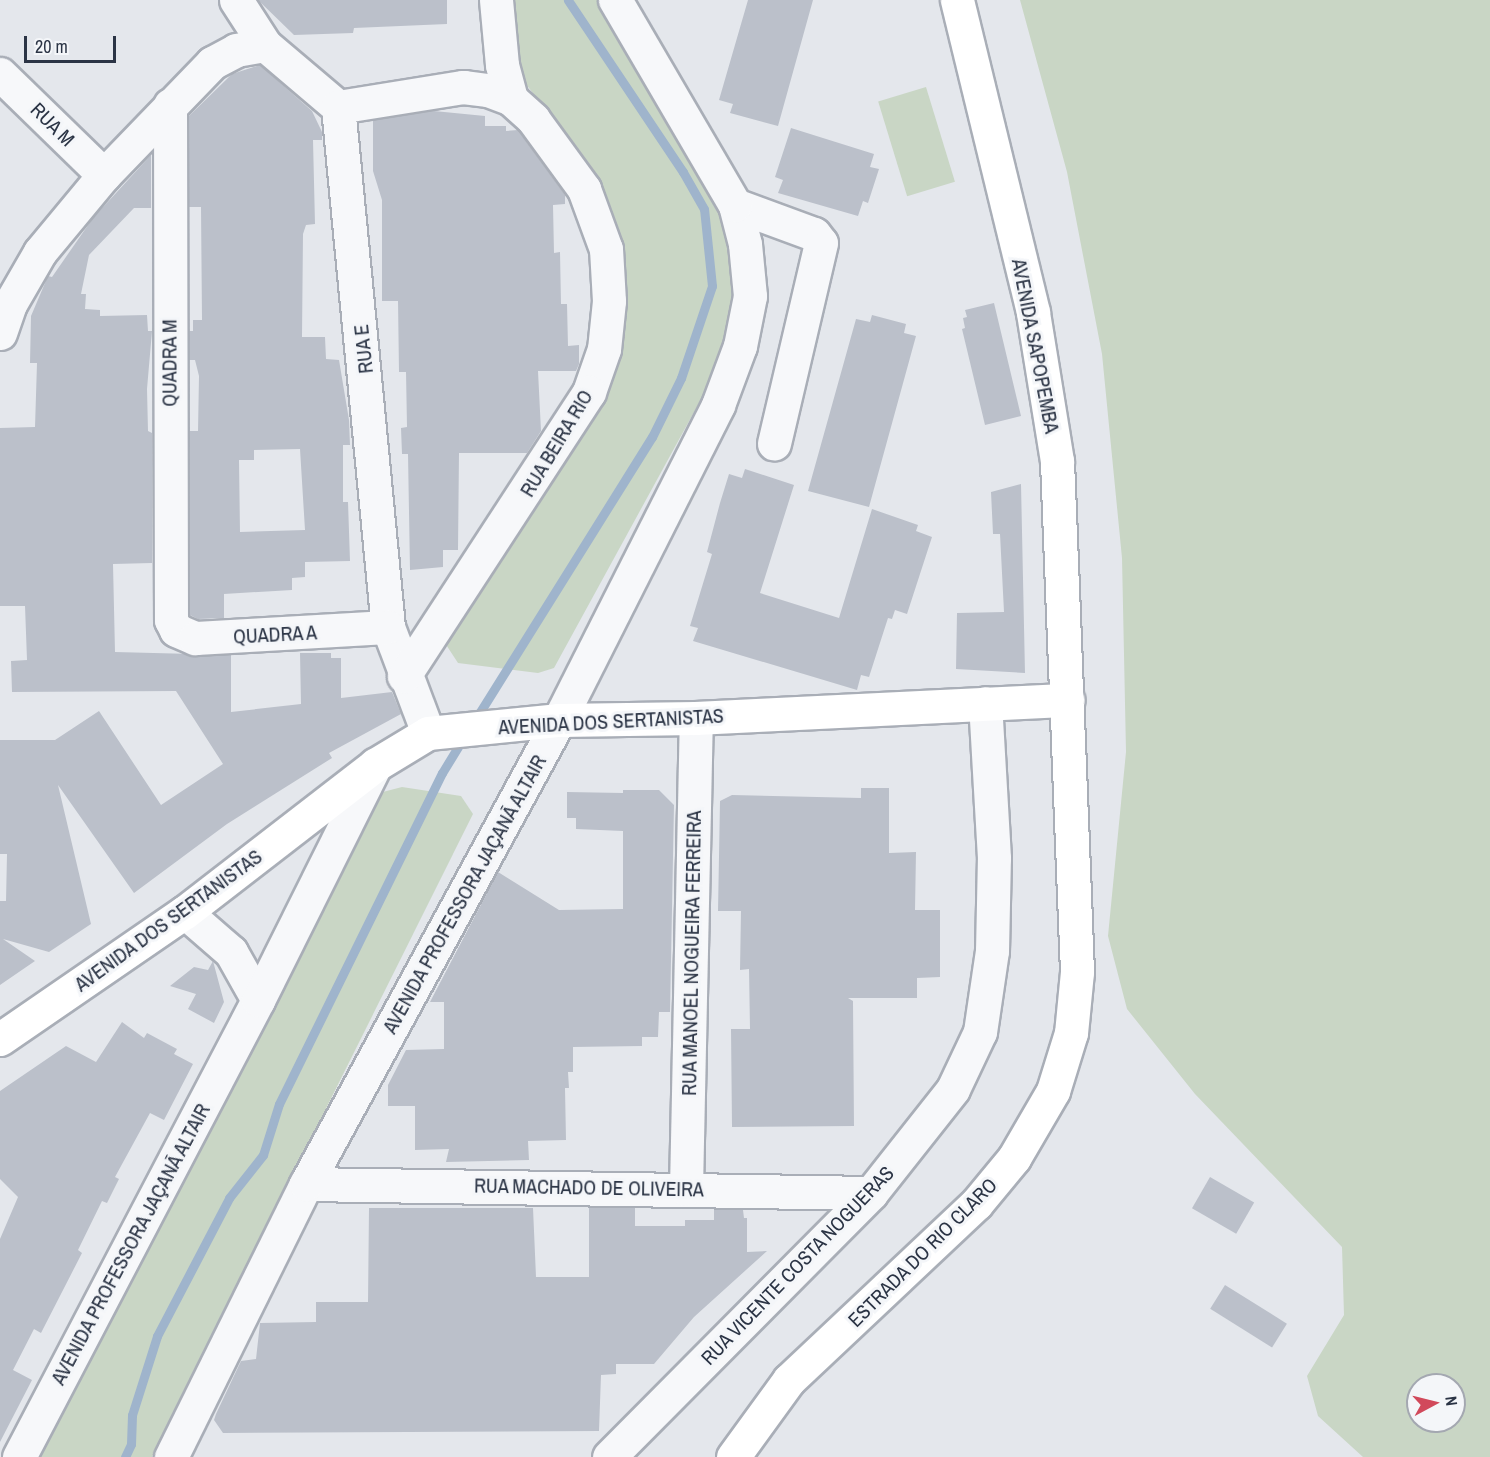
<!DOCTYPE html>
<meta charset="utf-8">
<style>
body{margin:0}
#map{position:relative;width:1490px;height:1457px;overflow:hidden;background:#e4e7ec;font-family:"Archivo Narrow",sans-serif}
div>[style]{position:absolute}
.green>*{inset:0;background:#c9d6c5;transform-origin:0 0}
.stream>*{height:9px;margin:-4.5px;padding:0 4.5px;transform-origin:4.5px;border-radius:4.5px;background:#9fb4cc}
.building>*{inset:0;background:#bbc0ca;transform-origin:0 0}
.roads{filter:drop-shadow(2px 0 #a9aeb7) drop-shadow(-2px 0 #a9aeb7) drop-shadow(0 2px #a9aeb7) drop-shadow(0 -2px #a9aeb7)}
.street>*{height:33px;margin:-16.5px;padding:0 16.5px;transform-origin:16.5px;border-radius:16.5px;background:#f7f8fa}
.secondary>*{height:33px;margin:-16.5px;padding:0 16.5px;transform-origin:16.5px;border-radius:16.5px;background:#fff}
span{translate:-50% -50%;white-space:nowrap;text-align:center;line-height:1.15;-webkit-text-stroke:6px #f4f6f9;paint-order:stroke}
.street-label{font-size:20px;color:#2b3445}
.north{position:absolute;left:1406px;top:1373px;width:60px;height:60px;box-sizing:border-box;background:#f4f6f9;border:2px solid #a4a8b1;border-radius:50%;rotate:83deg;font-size:16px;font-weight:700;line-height:24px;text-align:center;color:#2b3445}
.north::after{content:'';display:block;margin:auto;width:21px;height:27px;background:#d1495b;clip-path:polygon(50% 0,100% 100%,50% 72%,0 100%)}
.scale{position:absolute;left:24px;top:36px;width:92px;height:27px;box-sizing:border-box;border:3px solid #2b3445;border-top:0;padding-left:8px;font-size:18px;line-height:21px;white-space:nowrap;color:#2b3445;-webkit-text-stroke:4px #f4f6f9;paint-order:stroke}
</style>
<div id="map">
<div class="green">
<div style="clip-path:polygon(507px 0,599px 0,715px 194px,731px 244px,733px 297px,730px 327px,711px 381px,554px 668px,538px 673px,458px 663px,441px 637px,607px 386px,596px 182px,582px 155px,521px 78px)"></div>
<div style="clip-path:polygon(evenodd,1020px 0,1490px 0,1490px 1457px,1363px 1457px,1318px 1416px,1307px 1376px,1344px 1315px,1342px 1247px,1195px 1094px,1127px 1009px,1108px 936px,1126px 752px,1122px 558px,1102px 354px,1067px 172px,1020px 0,1418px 1385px,1454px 1385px,1454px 1421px,1418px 1421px,1418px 1385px)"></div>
<div style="left:926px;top:87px;width:99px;height:50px;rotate:73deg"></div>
<div style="clip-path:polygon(402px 787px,461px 796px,473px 814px,152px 1457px,40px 1457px,379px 793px)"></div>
</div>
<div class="stream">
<div style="left:475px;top:720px;width:334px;rotate:-58deg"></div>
<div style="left:652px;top:437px;width:66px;rotate:-63.8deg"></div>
<div style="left:681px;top:378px;width:97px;rotate:-71.4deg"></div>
<div style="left:712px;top:286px;width:77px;rotate:-95.9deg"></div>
<div style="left:704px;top:209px;width:43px;rotate:-119.6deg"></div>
<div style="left:683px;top:172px;width:207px;rotate:-123.8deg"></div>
<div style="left:125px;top:1457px;width:14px;rotate:-65deg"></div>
<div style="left:131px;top:1444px;width:29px;rotate:-88deg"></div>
<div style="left:132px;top:1415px;width:83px;rotate:-72.4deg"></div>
<div style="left:157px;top:1336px;width:156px;rotate:-62.4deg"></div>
<div style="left:229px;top:1198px;width:55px;rotate:-51.7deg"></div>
<div style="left:263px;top:1155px;width:53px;rotate:-72.6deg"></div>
<div style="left:279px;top:1104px;width:369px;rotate:-63.8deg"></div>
<div style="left:442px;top:773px;width:42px;rotate:-58.6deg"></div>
</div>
<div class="building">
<div style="clip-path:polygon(258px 0,447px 0,447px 24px,354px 28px,353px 33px,294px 35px)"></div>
<div style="clip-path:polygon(748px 0,813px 0,778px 126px,730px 113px,733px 104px,719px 100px)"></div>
<div style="clip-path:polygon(evenodd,260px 65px,312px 111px,322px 132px,322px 140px,313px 140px,315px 224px,306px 225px,303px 234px,302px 337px,325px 337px,326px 359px,339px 360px,349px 420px,350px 445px,343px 445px,343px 502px,348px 502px,350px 561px,305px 562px,305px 577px,292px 578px,292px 590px,224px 594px,224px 618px,198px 619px,190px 615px,189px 431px,198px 431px,199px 376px,195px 360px,189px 360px,189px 331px,193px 331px,193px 320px,202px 320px,201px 207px,189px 207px,189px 116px,232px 74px,260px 65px,300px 449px,305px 530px,240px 532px,239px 460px,254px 460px,254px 450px,300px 449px)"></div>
<div style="clip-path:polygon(434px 111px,485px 116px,485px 126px,506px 126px,506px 131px,518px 130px,565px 195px,565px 204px,553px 205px,554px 253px,560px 252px,561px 304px,567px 304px,568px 346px,579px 345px,579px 364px,576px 371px,538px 371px,541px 431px,527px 453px,459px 453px,458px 550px,443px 550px,443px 567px,410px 570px,408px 454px,402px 454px,401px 428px,407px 427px,406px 372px,399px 372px,398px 301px,382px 301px,382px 200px,373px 171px,373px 120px)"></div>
<div style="clip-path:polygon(791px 128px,874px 154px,870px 167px,879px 169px,868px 203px,863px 201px,858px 216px,778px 193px,783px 180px,775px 177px)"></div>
<div style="clip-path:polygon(151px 155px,151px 208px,134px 208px,89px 255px,81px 294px,86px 294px,85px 309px,100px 310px,100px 316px,147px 315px,148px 331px,152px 331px,147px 389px,148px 431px,152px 433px,152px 563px,113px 564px,115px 652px,231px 655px,231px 712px,301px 704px,300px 653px,331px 653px,331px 658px,341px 658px,341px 698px,392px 692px,401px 714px,329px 753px,332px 758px,227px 824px,134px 893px,58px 785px,91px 924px,49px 952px,3px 939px,35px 961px,0 985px,0 901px,6px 901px,7px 854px,0 854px,0 740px,55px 740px,99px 711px,161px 805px,223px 764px,176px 691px,12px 692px,11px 661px,27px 660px,25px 606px,0 606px,0 428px,35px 427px,37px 363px,30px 363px,31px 316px,48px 276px,52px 277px,93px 218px)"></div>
<div style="clip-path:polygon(994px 303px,1021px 416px,985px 425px,962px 329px,965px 328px,963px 318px,967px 317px,965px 310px)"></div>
<div style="clip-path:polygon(872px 315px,906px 324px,904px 333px,916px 336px,869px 507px,808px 491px,856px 319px,870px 322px)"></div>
<div style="clip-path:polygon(745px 469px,794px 485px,760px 593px,839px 618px,872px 509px,918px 525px,916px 531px,932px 537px,907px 614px,895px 610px,892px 619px,888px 618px,869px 677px,861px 675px,857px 690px,693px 641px,698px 628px,690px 626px,712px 554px,707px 552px,720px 503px,729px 474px,742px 478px)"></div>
<div style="clip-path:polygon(1021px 484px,1025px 673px,956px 669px,957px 613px,1004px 612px,1000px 534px,993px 534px,991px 492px)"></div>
<div style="clip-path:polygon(861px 788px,889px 788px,889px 853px,916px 852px,915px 910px,940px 910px,940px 977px,917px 978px,917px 998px,848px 998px,853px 1001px,854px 1126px,732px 1127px,731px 1029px,750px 1029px,749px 969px,740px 970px,741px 911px,718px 911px,720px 801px,732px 795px,861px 798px)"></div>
<div style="clip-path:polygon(623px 790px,659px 790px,674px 805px,670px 1012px,659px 1012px,658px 1037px,642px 1037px,642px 1046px,573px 1047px,573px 1072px,568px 1072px,569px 1088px,565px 1088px,566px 1140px,528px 1141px,529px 1160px,446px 1162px,449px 1149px,415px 1150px,415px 1106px,388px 1106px,388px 1085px,406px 1050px,444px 1049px,444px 1002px,430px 1002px,498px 872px,559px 910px,623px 909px,623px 831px,576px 829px,576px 818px,567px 818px,567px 792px,623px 793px)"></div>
<div style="clip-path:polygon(213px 961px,224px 1002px,214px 1023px,188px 1009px,196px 994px,170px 986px,194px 967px,208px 970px)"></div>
<div style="clip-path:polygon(122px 1022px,144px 1038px,147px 1033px,177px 1049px,174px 1054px,193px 1064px,164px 1120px,150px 1113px,115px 1177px,119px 1179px,107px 1203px,102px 1201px,78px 1250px,82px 1253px,41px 1333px,34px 1329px,13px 1370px,32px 1380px,0 1442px,0 1239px,18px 1197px,0 1179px,0 1091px,66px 1046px,96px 1062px)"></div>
<div style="left:1210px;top:1177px;width:51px;height:36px;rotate:30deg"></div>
<div style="clip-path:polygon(369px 1208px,533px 1208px,536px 1277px,589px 1277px,589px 1208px,635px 1208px,635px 1226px,685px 1226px,685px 1220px,714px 1220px,714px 1209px,743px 1210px,744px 1218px,747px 1218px,747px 1252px,767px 1251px,694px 1317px,654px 1364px,616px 1364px,616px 1374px,601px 1375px,599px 1431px,223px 1433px,214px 1420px,216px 1414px,241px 1361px,256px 1359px,260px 1323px,316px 1322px,316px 1302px,368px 1302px)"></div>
<div style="left:1225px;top:1285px;width:73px;height:28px;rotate:32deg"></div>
</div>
<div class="roads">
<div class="street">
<div style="left:236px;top:0;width:54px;rotate:57.2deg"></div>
<div style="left:265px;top:45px;width:96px;rotate:40.3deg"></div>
<div style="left:338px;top:107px;width:522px;rotate:84.51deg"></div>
<div style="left:388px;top:627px;width:113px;rotate:69.3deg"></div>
<div style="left:496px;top:0;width:65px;rotate:84.7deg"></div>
<div style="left:502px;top:65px;width:35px;rotate:75deg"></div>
<div style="left:0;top:74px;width:145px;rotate:44.2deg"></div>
<div style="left:170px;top:105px;width:515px;rotate:89.89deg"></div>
<div style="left:171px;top:620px;width:11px;rotate:63deg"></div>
<div style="left:176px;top:630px;width:21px;rotate:23deg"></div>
<div style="left:195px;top:638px;width:193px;rotate:-3.3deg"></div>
<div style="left:338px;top:107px;width:127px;rotate:-9.1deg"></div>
<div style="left:463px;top:87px;width:25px;rotate:7deg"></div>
<div style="left:488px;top:90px;width:25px;rotate:21deg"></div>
<div style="left:511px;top:99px;width:30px;rotate:42deg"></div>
<div style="left:533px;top:119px;width:87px;rotate:53.9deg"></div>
<div style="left:584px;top:189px;width:64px;rotate:69.9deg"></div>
<div style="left:606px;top:249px;width:52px;rotate:86.7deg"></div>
<div style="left:609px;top:301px;width:48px;rotate:95.9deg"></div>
<div style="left:604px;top:349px;width:46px;rotate:109.2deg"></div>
<div style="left:589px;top:392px;width:339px;rotate:123.1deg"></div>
<div style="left:735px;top:205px;width:84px;rotate:20.2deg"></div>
<div style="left:814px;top:234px;width:11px;rotate:52deg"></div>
<div style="left:821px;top:243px;width:206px;rotate:103.2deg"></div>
<div style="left:0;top:333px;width:31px;rotate:-71deg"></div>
<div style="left:10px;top:304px;width:60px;rotate:-60deg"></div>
<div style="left:40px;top:252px;width:100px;rotate:-50.3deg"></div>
<div style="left:104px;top:175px;width:156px;rotate:-46deg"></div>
<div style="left:212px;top:63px;width:27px;rotate:-28deg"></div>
<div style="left:236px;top:50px;width:29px;rotate:-10deg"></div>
<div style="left:185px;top:912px;width:61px;rotate:41deg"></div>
<div style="left:231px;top:952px;width:55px;rotate:60.6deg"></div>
<div style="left:306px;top:1184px;width:565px;rotate:0.91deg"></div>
<div style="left:686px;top:1189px;width:471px;rotate:-88.8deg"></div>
<div style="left:19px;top:1457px;width:516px;rotate:-62.39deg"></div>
<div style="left:258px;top:1000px;width:263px;rotate:-63.5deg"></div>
<div style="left:171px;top:1457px;width:305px;rotate:-63.7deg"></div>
<div style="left:306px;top:1184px;width:528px;rotate:-61.4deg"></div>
<div style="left:559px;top:720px;width:353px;rotate:-63.2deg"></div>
<div style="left:718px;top:405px;width:63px;rotate:-69.6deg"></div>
<div style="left:740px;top:346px;width:51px;rotate:-78.7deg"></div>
<div style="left:750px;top:296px;width:52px;rotate:-95.5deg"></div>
<div style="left:745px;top:244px;width:40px;rotate:-104.4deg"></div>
<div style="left:735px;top:205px;width:238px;rotate:-120.3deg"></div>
<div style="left:609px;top:1457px;width:372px;rotate:-45.2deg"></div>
<div style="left:871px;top:1193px;width:132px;rotate:-51.7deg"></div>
<div style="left:953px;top:1089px;width:63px;rotate:-64.7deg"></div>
<div style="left:980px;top:1032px;width:82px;rotate:-81.6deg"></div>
<div style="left:992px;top:951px;width:93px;rotate:-88.8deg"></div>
<div style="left:994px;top:858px;width:155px;rotate:-93.3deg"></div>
</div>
<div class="secondary">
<div style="left:0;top:1039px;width:224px;rotate:-34.5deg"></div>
<div style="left:185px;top:912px;width:240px;rotate:-37.7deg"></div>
<div style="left:375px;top:765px;width:62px;rotate:-31.1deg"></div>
<div style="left:428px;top:733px;width:132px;rotate:-5.7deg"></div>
<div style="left:559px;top:720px;width:137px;rotate:-0.8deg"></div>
<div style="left:696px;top:718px;width:372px;rotate:-2.8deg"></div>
<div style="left:733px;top:1457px;width:95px;rotate:-54deg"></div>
<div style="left:789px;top:1380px;width:257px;rotate:-43.3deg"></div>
<div style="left:976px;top:1204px;width:60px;rotate:-50.4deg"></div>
<div style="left:1014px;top:1158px;width:78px;rotate:-59.8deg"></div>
<div style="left:1053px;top:1091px;width:61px;rotate:-72.8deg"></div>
<div style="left:1071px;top:1033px;width:61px;rotate:-84.4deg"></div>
<div style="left:1077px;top:972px;width:511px;rotate:-92.24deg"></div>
<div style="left:1057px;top:461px;width:151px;rotate:-99.2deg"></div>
<div style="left:1033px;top:312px;width:321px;rotate:-103.7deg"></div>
</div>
</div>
<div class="street-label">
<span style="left:53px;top:124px;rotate:45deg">RUA M</span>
<span style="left:1036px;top:346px;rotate:79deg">AVENIDA SAPOPEMBA</span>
<span style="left:363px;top:349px;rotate:-96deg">RUA E</span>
<span style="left:169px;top:363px;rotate:-90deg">QUADRA M</span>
<span style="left:556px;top:443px;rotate:-59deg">RUA BEIRA RIO</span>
<span style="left:275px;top:634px;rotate:-3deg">QUADRA A</span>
<span style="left:611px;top:721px;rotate:-3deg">AVENIDA DOS SERTANISTAS</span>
<span style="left:464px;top:894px;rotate:-61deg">AVENIDA PROFESSORA JAÇANÃ ALTAIR</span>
<span style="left:168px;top:920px;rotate:-36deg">AVENIDA DOS SERTANISTAS</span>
<span style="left:691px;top:953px;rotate:-89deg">RUA MANOEL NOGUEIRA FERREIRA</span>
<span style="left:589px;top:1187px;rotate:1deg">RUA MACHADO DE OLIVEIRA</span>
<span style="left:130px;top:1244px;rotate:-62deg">AVENIDA PROFESSORA JAÇANÃ ALTAIR</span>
<span style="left:922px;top:1252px;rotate:-45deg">ESTRADA DO RIO CLARO</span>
<span style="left:797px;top:1265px;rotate:-46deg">RUA VICENTE COSTA NOGUERAS</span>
</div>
<div class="north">N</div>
<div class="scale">20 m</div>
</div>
